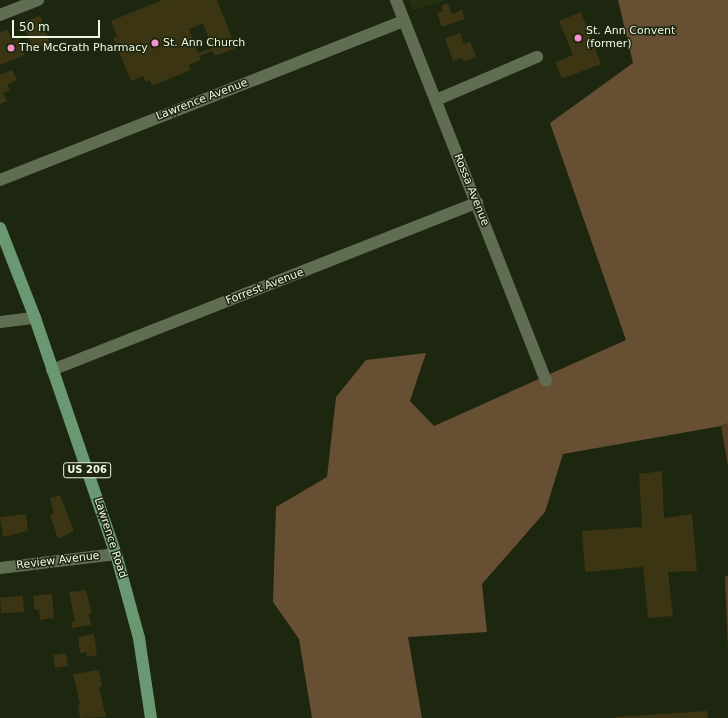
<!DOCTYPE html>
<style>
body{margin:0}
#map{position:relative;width:728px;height:718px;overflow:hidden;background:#1d260e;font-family:"DejaVu Sans",sans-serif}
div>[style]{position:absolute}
.built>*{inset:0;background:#253011}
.green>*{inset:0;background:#564026}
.forest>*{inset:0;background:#674f34}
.building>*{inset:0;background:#3c3513;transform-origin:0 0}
.minor>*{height:12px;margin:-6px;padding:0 6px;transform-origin:6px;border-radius:6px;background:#616d52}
.major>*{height:12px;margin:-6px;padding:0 6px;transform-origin:6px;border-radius:6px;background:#699872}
.dots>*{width:11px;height:11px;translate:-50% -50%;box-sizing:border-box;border:2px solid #1d260e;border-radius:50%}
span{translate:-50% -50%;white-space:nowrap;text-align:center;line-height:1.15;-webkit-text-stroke:3px #1d260e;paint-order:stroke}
.shield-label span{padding:1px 3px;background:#1d260e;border:1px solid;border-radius:3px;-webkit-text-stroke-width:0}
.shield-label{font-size:10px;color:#eef6e6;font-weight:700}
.poi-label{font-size:11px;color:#eef6e6}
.left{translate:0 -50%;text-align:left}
.street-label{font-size:11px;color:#eef6e6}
.scale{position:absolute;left:12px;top:20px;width:88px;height:18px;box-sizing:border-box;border:2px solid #eef6e6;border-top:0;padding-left:5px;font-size:12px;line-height:14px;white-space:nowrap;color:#eef6e6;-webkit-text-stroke:3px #1d260e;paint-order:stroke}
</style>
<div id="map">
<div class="built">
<div style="clip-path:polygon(409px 0,449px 0,413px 10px)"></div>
</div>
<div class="green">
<div style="clip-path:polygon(728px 423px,728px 466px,721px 426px)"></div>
<div style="clip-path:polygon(725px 576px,728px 576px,728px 648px)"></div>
</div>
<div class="forest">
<div style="clip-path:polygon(618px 0,728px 0,728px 423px,721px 426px,563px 454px,545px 512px,482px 584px,487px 632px,408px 637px,422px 718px,312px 718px,299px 639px,273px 602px,276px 507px,327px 477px,336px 397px,366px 360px,426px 353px,410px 401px,434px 426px,626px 340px,550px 123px,633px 63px)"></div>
</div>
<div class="building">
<div style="clip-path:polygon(evenodd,162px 0,217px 0,236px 48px,215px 56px,212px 51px,199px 56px,201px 60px,189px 65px,191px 70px,152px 86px,150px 80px,146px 82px,143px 76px,131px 81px,113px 38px,117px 36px,111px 21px,162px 0,203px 23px,212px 48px,198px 53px,189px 29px,203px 23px)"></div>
<div style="clip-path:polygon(448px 3px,452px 14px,462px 10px,465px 19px,442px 27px,437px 13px,443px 11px,441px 5px)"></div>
<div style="clip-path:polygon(581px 12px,601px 64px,562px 79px,555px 62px,573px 55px,559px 21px)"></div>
<div style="clip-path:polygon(40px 16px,52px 48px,44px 51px,42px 46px,33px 49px,23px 22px)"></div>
<div style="clip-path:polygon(8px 29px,12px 41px,18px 38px,25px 55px,0 65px,0 32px)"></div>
<div style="clip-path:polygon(460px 33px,464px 44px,470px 41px,476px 57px,463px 62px,462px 58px,453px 61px,445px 38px)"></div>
<div style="clip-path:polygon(12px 70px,17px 80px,7px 85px,10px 90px,3px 93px,7px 101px,0 104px,0 75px)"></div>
<div style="clip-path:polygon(662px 471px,664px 518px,692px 514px,697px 571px,668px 572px,673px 616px,648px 618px,643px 567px,585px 572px,582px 531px,642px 527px,639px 474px)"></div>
<div style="clip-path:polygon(60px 495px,74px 531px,58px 539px,50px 515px,54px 514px,50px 498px)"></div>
<div style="clip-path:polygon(26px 514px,28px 531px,3px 537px,0 517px)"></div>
<div style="clip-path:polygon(86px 590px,92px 613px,89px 614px,91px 625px,72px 628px,71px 622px,75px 621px,69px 592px)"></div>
<div style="clip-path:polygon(52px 594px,54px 618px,40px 620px,39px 610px,35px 610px,33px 596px)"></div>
<div style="left:23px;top:596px;width:16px;height:23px;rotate:86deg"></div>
<div style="clip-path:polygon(94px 634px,97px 655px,87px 657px,87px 652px,80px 653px,78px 637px)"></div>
<div style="left:66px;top:653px;width:13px;height:13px;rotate:81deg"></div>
<div style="clip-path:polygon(99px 670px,102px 687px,99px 687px,106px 717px,80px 718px,78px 705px,80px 704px,73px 674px)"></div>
<div style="clip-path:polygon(707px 711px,708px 718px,616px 718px,615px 717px)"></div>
</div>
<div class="minor">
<div style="left:396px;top:0;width:409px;rotate:68.5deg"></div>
<div style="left:0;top:15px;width:41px;rotate:-21.5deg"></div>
<div style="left:436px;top:100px;width:110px;rotate:-23.1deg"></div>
<div style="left:0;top:180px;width:434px;rotate:-21.5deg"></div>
<div style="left:0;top:322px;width:35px;rotate:-7deg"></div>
<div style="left:52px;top:370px;width:457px;rotate:-21.5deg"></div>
<div style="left:0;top:568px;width:117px;rotate:-6.9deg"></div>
</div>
<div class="major">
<div style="left:0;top:228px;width:97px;rotate:68.7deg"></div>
<div style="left:35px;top:318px;width:250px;rotate:71.1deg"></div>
<div style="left:116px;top:554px;width:87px;rotate:74.7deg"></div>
<div style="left:139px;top:638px;width:81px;rotate:81.5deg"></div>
</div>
<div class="dots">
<div style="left:578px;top:38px;background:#f790ce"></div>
<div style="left:155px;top:43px;background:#f790ce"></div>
<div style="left:11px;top:48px;background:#f790ce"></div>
</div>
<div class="shield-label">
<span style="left:87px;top:470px">US 206</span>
</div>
<div class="poi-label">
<span class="left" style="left:586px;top:38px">St. Ann Convent<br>(former)</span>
<span class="left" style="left:163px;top:43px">St. Ann Church</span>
<span class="left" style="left:19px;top:48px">The McGrath Pharmacy</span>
</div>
<div class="street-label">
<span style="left:202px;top:100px;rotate:-21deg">Lawrence Avenue</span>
<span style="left:471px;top:190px;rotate:68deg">Rossa Avenue</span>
<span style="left:265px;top:287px;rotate:-21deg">Forrest Avenue</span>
<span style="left:110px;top:538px;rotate:72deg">Lawrence Road</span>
<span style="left:58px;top:561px;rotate:-7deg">Review Avenue</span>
</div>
<div class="scale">50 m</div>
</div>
